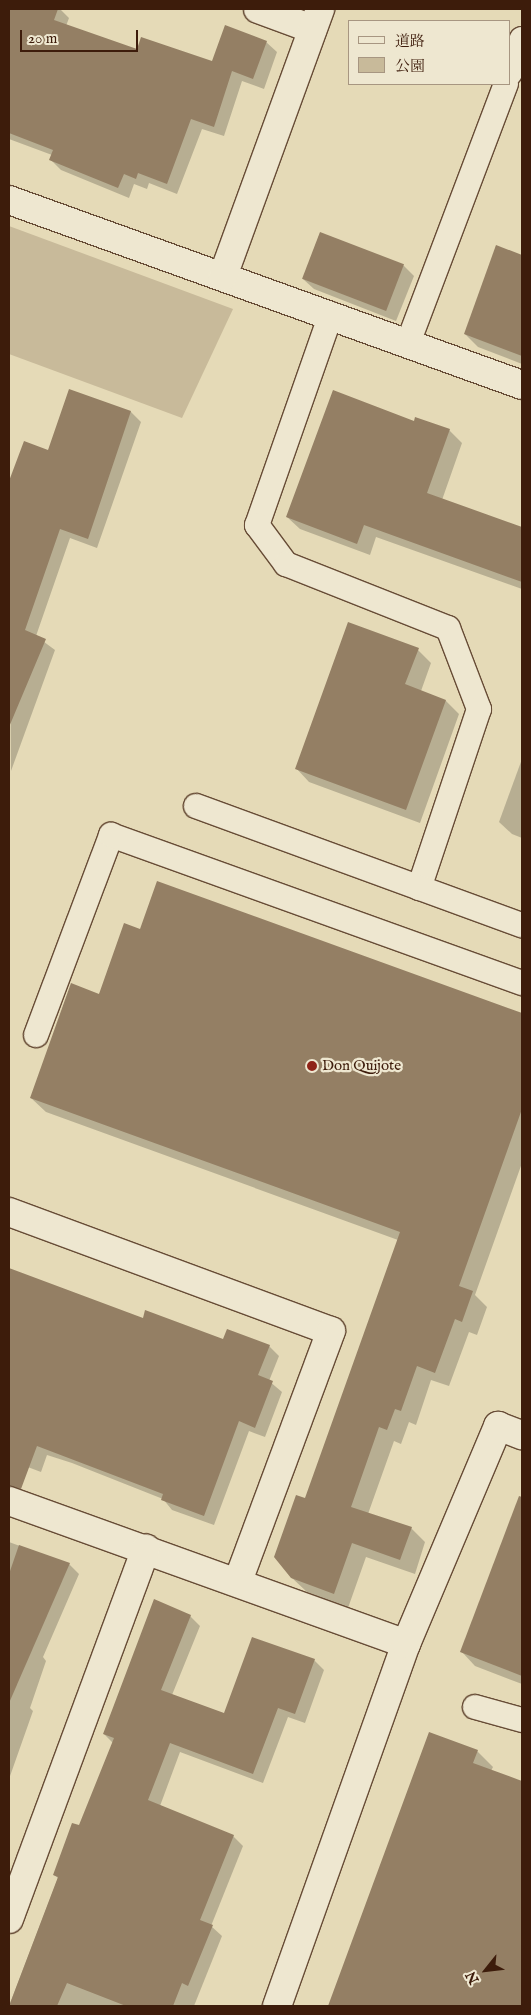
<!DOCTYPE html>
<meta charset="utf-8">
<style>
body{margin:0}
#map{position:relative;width:531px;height:2015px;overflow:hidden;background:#e5dab7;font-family:"IM FELL English","Noto Serif JP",serif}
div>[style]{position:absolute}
.green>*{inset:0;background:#c8ba9a}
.shadow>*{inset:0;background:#0003}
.building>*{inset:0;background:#947f64;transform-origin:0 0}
.roads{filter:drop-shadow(1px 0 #674c36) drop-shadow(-1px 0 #674c36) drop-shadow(0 1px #674c36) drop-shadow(0 -1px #674c36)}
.service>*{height:24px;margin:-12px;padding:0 12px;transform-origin:12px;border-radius:12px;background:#eee7d0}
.minor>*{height:28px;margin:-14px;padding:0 14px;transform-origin:14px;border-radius:14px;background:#eee7d0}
.dots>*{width:14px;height:14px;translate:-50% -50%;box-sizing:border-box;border:2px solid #eee7d0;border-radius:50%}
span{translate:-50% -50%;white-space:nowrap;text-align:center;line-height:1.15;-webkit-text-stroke:4.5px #eee7d0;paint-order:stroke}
.poi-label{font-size:15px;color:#3d1c0b}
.left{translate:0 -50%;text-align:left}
.frame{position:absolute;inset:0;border:10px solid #3d1c0b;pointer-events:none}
.legend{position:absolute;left:348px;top:20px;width:162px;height:65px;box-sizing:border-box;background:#eee7d0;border:1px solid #a79681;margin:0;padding:6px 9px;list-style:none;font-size:15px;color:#3d1c0b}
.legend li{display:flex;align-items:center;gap:10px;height:25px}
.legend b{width:25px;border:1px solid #a79681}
.north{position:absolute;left:461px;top:1945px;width:50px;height:50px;-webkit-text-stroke:4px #eee7d0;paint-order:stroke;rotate:241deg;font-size:14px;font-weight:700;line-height:20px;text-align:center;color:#3d1c0b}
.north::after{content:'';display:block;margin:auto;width:18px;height:22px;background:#3d1c0b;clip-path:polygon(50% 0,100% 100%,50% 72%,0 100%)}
.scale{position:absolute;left:20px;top:30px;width:118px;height:22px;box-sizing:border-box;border:2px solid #3d1c0b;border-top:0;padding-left:6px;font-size:15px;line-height:18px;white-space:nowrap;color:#3d1c0b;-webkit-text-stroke:4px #eee7d0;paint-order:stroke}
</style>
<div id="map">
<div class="green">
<div style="clip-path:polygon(9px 226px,233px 309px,182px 418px,9px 354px)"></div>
</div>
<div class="shadow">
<div style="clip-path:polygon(9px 9px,60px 9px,69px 18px,66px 26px,138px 51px,213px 63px,266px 42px,277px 52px,264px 89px,242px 81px,224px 136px,202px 129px,177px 194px,149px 183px,147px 189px,134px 184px,129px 198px,61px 170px,50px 159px,52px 155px,9px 139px)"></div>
<div style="clip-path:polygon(320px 233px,404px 266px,414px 276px,396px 321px,314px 289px,303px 279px)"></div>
<div style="clip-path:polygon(497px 247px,522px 256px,522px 364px,478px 347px,465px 334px)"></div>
<div style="clip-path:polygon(70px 391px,131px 412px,141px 422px,97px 548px,70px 538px,36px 636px,55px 650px,11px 771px,9px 523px,36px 447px,48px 452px)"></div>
<div style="clip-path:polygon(415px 422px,449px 430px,462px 443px,442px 500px,522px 529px,522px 589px,376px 537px,370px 555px,300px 529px,287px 517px)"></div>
<div style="clip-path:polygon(418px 650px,431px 663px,421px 691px,446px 701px,459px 714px,420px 823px,309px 782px,296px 768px)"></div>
<div style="clip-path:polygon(522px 759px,522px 838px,512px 834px,499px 822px)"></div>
<div style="clip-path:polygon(158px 883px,522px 1014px,522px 1163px,475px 1295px,487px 1307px,477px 1335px,469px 1332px,449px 1386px,431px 1380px,416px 1425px,409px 1422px,401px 1444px,394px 1441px,368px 1514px,411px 1528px,425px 1542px,415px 1574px,366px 1557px,348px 1608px,307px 1592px,292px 1578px,306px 1500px,398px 1240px,46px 1112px,31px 1098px,141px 930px)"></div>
<div style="clip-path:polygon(9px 1269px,143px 1319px,224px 1341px,269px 1346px,279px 1356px,269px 1381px,282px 1392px,265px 1437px,249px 1431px,214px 1525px,172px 1510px,163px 1499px,72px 1463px,47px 1455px,41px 1472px,9px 1460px)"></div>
<div style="clip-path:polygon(513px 1516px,522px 1520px,522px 1684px,475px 1666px,462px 1652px)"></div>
<div style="clip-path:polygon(9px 1542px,69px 1564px,79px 1574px,43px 1657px,46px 1661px,30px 1708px,33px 1711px,9px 1779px)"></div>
<div style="clip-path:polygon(190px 1616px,200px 1626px,172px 1695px,225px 1714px,314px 1660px,324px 1670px,305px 1723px,288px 1717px,263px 1783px,180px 1752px,160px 1806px,233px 1836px,243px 1846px,211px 1926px,222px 1936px,194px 2006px,9px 2006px,58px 1878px,54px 1875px,80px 1827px,113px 1743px,104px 1734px)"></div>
<div style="clip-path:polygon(430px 1733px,477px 1751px,493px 1767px,491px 1771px,522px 1783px,522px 2006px,329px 2006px)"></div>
</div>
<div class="building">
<div style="clip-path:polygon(9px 9px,58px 9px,54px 20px,137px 49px,141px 37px,212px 61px,225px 25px,267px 41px,253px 79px,232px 71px,214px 127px,191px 119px,167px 184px,138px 173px,136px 179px,124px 174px,118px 188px,49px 160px,53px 150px,9px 133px)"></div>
<div style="left:320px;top:232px;width:90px;height:50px;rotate:21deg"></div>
<div style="clip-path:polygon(496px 245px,522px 255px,522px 356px,464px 334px)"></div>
<div style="clip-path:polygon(69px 389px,131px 411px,88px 539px,60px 529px,25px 630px,46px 639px,9px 727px,9px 481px,24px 441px,48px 450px)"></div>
<div style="clip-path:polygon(333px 390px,414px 421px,415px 417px,450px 429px,427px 493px,522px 527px,522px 582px,364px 525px,357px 544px,286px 517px)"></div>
<div style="clip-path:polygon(348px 622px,419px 648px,405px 684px,446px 700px,406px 810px,295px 769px)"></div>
<div style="clip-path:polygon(157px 881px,522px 1013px,522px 1109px,459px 1286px,473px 1291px,462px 1322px,455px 1319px,435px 1373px,417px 1366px,401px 1411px,395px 1409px,387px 1430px,379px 1427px,351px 1507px,412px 1527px,400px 1560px,352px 1543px,334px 1594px,291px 1578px,274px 1557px,296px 1495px,305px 1498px,400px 1232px,30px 1098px,71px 983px,99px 994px,124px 923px,140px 929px)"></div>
<div style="clip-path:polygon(9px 1268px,143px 1318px,145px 1310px,223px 1339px,227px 1329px,270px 1345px,258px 1375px,273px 1381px,255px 1428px,239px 1421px,204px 1516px,161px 1500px,163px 1494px,37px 1446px,21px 1489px,9px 1486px)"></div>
<div style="clip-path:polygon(519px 1496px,522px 1497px,522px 1676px,460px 1652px)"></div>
<div style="clip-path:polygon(19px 1545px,70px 1563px,9px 1703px,9px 1574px)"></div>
<div style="clip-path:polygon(154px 1599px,191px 1615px,161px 1690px,224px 1713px,252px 1637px,315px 1659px,295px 1714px,278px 1708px,253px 1774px,170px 1743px,148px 1800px,234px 1835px,200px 1920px,213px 1925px,188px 1986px,182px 1983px,173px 2006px,126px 2006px,67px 1983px,57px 2006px,9px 2006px,58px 1877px,53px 1875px,72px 1823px,79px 1825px,114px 1738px,103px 1734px)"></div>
<div style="clip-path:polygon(429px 1732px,478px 1750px,473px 1763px,522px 1781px,522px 2006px,328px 2006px)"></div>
</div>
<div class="roads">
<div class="service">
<div style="left:510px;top:73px;width:36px;rotate:-71deg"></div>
<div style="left:331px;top:314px;width:224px;rotate:109.3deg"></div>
<div style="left:257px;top:525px;width:49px;rotate:53.4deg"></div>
<div style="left:286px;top:564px;width:174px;rotate:21.6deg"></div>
<div style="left:448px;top:628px;width:87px;rotate:69.1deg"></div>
<div style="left:479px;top:709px;width:189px;rotate:108.5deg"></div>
<div style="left:408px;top:343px;width:277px;rotate:-69.3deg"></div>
<div style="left:196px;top:806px;width:347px;rotate:20.1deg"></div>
<div style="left:36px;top:1035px;width:214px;rotate:-69.4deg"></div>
<div style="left:111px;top:835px;width:437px;rotate:19.8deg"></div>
<div style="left:475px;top:1707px;width:49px;rotate:15.5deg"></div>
</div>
<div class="minor">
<div style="left:258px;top:9px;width:58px;rotate:20.3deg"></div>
<div style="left:9px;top:200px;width:545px;rotate:19.83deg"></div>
<div style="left:223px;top:276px;width:284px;rotate:-70deg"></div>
<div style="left:9px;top:1212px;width:343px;rotate:20.3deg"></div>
<div style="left:331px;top:1331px;width:267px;rotate:110.4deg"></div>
<div style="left:9px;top:1501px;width:422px;rotate:19.8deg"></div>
<div style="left:9px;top:1919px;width:395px;rotate:-69.7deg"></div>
<div style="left:277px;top:2006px;width:384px;rotate:-70.4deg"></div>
<div style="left:406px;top:1644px;width:237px;rotate:-67.1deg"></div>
<div style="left:498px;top:1426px;width:26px;rotate:21deg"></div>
</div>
</div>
<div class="dots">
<div style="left:312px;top:1066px;background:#8f2418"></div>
</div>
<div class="poi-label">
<span class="left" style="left:322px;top:1066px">Don Quijote</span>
</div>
<div class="frame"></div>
<ul class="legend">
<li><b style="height:6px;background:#eee7d0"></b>道路</li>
<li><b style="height:14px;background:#c8ba9a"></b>公園</li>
</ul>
<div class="north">N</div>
<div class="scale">20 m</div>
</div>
